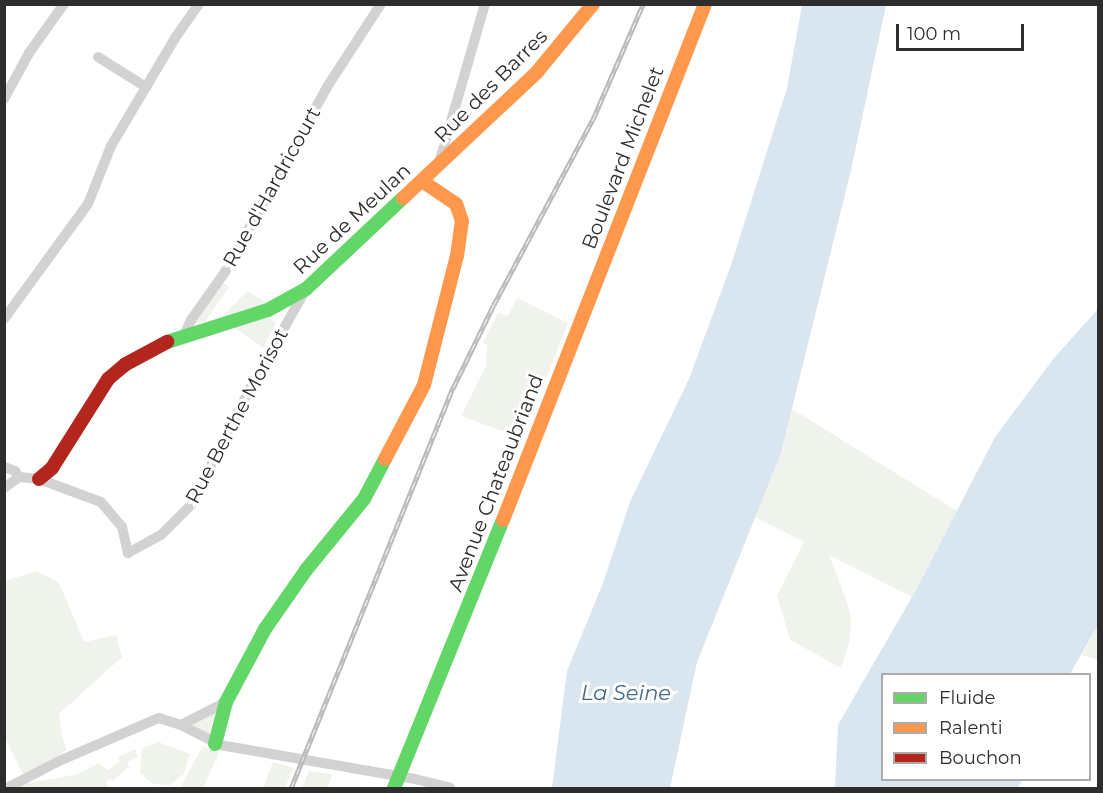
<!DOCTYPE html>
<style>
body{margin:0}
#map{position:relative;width:1103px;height:793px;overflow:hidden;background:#fff;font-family:Montserrat,sans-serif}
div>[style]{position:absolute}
.green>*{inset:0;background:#f0f3ec}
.water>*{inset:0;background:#dae6ef}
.street>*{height:10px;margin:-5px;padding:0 5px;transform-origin:5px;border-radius:5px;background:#d2d2d2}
.fast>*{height:14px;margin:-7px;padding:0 7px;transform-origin:7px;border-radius:7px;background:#63d668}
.slow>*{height:14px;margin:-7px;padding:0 7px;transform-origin:7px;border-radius:7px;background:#ff974d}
.jam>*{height:14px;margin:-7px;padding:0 7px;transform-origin:7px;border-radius:7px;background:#b3261e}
.rail>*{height:4.5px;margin-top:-2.25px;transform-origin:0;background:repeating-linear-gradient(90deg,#fff 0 7px,#b9b9b9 0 14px);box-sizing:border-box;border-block:2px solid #b9b9b9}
span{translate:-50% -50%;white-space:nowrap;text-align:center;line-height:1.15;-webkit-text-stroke:6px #fff;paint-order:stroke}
.street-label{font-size:20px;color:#2d2d2d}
.water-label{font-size:21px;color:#436988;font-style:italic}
.frame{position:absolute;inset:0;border:6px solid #2d2d2d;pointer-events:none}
.legend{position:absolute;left:881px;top:673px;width:210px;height:108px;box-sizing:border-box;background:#fff;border:2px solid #ababab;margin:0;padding:8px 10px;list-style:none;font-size:18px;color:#2d2d2d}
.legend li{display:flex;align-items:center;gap:12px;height:30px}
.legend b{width:30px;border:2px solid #ababab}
.scale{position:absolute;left:896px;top:24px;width:128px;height:27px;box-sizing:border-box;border:3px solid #2d2d2d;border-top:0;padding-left:8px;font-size:18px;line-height:21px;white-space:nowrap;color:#2d2d2d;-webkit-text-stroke:4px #fff;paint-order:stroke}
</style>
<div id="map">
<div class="green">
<div style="clip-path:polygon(222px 282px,229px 287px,205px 322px,195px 323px)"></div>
<div style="clip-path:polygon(247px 291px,269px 304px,221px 318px)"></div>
<div style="clip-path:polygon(517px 298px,568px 323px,547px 377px,540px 376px,516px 436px,461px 416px,486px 365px,487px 345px,483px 343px,498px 313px,508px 316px)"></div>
<div style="clip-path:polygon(267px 317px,276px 323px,263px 348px,230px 324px)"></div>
<div style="clip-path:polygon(792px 409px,957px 511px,912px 597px,829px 555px,847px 602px,851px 619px,850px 640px,841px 668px,790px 640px,777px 596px,804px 542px,755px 517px,781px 453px)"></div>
<div style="clip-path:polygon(37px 571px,59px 583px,84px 642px,116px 635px,122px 657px,59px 714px,62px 736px,67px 750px,24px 776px,5px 738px,4px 581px)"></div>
<div style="clip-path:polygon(1098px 625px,1098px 660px,1082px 655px)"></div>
<div style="clip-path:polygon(217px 709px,211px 739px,191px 726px)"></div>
<div style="clip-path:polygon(158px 742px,190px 754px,184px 774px,170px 785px,153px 784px,140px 773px,142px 748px)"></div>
<div style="clip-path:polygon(203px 746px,219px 753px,203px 788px,180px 788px)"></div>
<div style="clip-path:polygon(135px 749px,138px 757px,127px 762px,129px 767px,113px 781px,110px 779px,106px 783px,110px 788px,14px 788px,28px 783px,75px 775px,99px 763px,107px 770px,120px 762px,118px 757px)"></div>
<div style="clip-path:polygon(273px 762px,293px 768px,285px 788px,263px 788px)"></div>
<div style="clip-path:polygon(309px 771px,333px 774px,327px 788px,302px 788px)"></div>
</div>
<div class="water">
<div style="clip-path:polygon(802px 5px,886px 5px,851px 170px,781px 453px,697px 662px,670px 788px,552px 788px,567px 671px,603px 583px,630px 502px,689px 379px,731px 265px,787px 88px)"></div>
<div style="clip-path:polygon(1098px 309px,1098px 625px,1070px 674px,882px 674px,882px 780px,1022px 780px,1018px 788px,835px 788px,838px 725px,916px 590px,995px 437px,1054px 358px)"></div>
</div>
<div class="street">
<div style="left:98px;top:57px;width:57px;rotate:32deg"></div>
<div style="left:4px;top:99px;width:52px;rotate:-61.5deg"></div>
<div style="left:29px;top:53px;width:60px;rotate:-54.5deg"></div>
<div style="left:439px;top:163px;width:166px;rotate:-73.9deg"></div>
<div style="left:4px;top:319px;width:142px;rotate:-53.9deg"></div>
<div style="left:88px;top:204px;width:62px;rotate:-68.4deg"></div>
<div style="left:111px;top:146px;width:126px;rotate:-59.3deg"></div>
<div style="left:175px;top:38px;width:42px;rotate:-54.8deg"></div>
<div style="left:184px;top:335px;width:17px;rotate:-65deg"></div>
<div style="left:191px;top:320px;width:59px;rotate:-54.7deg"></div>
<div style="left:225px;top:272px;width:211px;rotate:-61.1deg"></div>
<div style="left:327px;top:87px;width:99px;rotate:-57deg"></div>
<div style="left:4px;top:467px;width:12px;rotate:20deg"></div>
<div style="left:15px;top:471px;width:7px;rotate:56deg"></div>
<div style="left:19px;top:477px;width:20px;rotate:6deg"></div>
<div style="left:39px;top:479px;width:66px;rotate:20.4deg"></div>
<div style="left:101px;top:502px;width:33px;rotate:50deg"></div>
<div style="left:122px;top:527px;width:27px;rotate:77deg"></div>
<div style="left:128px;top:553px;width:38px;rotate:-29deg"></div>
<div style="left:161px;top:535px;width:42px;rotate:-45deg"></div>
<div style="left:191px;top:505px;width:127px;rotate:-63.2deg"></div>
<div style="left:248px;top:392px;width:118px;rotate:-60.6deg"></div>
<div style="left:4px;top:488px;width:19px;rotate:-36deg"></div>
<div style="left:181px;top:725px;width:51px;rotate:-27.1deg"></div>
<div style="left:7px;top:788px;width:59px;rotate:-27.4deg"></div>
<div style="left:59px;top:761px;width:109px;rotate:-23.3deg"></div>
<div style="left:159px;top:718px;width:23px;rotate:18deg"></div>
<div style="left:181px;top:725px;width:44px;rotate:27.1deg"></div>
<div style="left:220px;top:745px;width:198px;rotate:9.9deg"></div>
<div style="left:415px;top:779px;width:36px;rotate:14deg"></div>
</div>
<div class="fast">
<div style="left:167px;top:342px;width:106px;rotate:-17.6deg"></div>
<div style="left:268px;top:310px;width:43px;rotate:-28.9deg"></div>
<div style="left:306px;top:289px;width:133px;rotate:-43.2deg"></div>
<div style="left:215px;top:744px;width:43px;rotate:-75.3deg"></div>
<div style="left:226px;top:702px;width:83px;rotate:-61.9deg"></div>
<div style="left:265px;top:629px;width:72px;rotate:-55.2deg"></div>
<div style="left:306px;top:570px;width:92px;rotate:-50.8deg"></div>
<div style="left:364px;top:499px;width:45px;rotate:-62.3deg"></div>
<div style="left:394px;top:788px;width:289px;rotate:-67.9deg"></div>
</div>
<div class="slow">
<div style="left:403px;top:198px;width:184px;rotate:-43.2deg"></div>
<div style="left:537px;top:72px;width:88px;rotate:-50.5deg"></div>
<div style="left:385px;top:459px;width:84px;rotate:-62.2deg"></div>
<div style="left:424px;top:385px;width:133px;rotate:-75.7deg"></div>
<div style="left:457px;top:256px;width:35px;rotate:-82deg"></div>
<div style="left:462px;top:221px;width:18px;rotate:-109deg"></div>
<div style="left:456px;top:204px;width:41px;rotate:-145.9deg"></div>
<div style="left:503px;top:520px;width:554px;rotate:-68.62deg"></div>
</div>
<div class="jam">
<div style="left:39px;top:479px;width:17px;rotate:-40deg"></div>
<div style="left:52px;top:468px;width:105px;rotate:-57.8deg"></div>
<div style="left:108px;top:379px;width:23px;rotate:-40deg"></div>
<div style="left:126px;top:364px;width:47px;rotate:-28.2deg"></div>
</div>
<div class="rail">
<div style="left:291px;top:788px;width:432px;rotate:-68deg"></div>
<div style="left:453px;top:388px;width:91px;rotate:-64deg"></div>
<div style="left:493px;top:306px;width:212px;rotate:-61.9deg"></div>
<div style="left:593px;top:119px;width:125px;rotate:-66.5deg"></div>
</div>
<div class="street-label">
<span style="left:491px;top:86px;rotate:-45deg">Rue des Barres</span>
<span style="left:623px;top:158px;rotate:-69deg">Boulevard Michelet</span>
<span style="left:272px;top:187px;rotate:-61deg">Rue d'Hardricourt</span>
<span style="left:352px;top:219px;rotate:-43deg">Rue de Meulan</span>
<span style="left:237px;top:416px;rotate:-62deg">Rue Berthe Morisot</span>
<span style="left:496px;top:483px;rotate:-69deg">Avenue Chateaubriand</span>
</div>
<div class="water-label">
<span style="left:626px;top:693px">La Seine</span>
</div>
<div class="frame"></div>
<ul class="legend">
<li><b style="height:8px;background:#63d668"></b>Fluide</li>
<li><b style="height:8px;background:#ff974d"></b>Ralenti</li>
<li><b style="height:8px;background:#b3261e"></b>Bouchon</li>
</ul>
<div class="scale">100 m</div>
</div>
